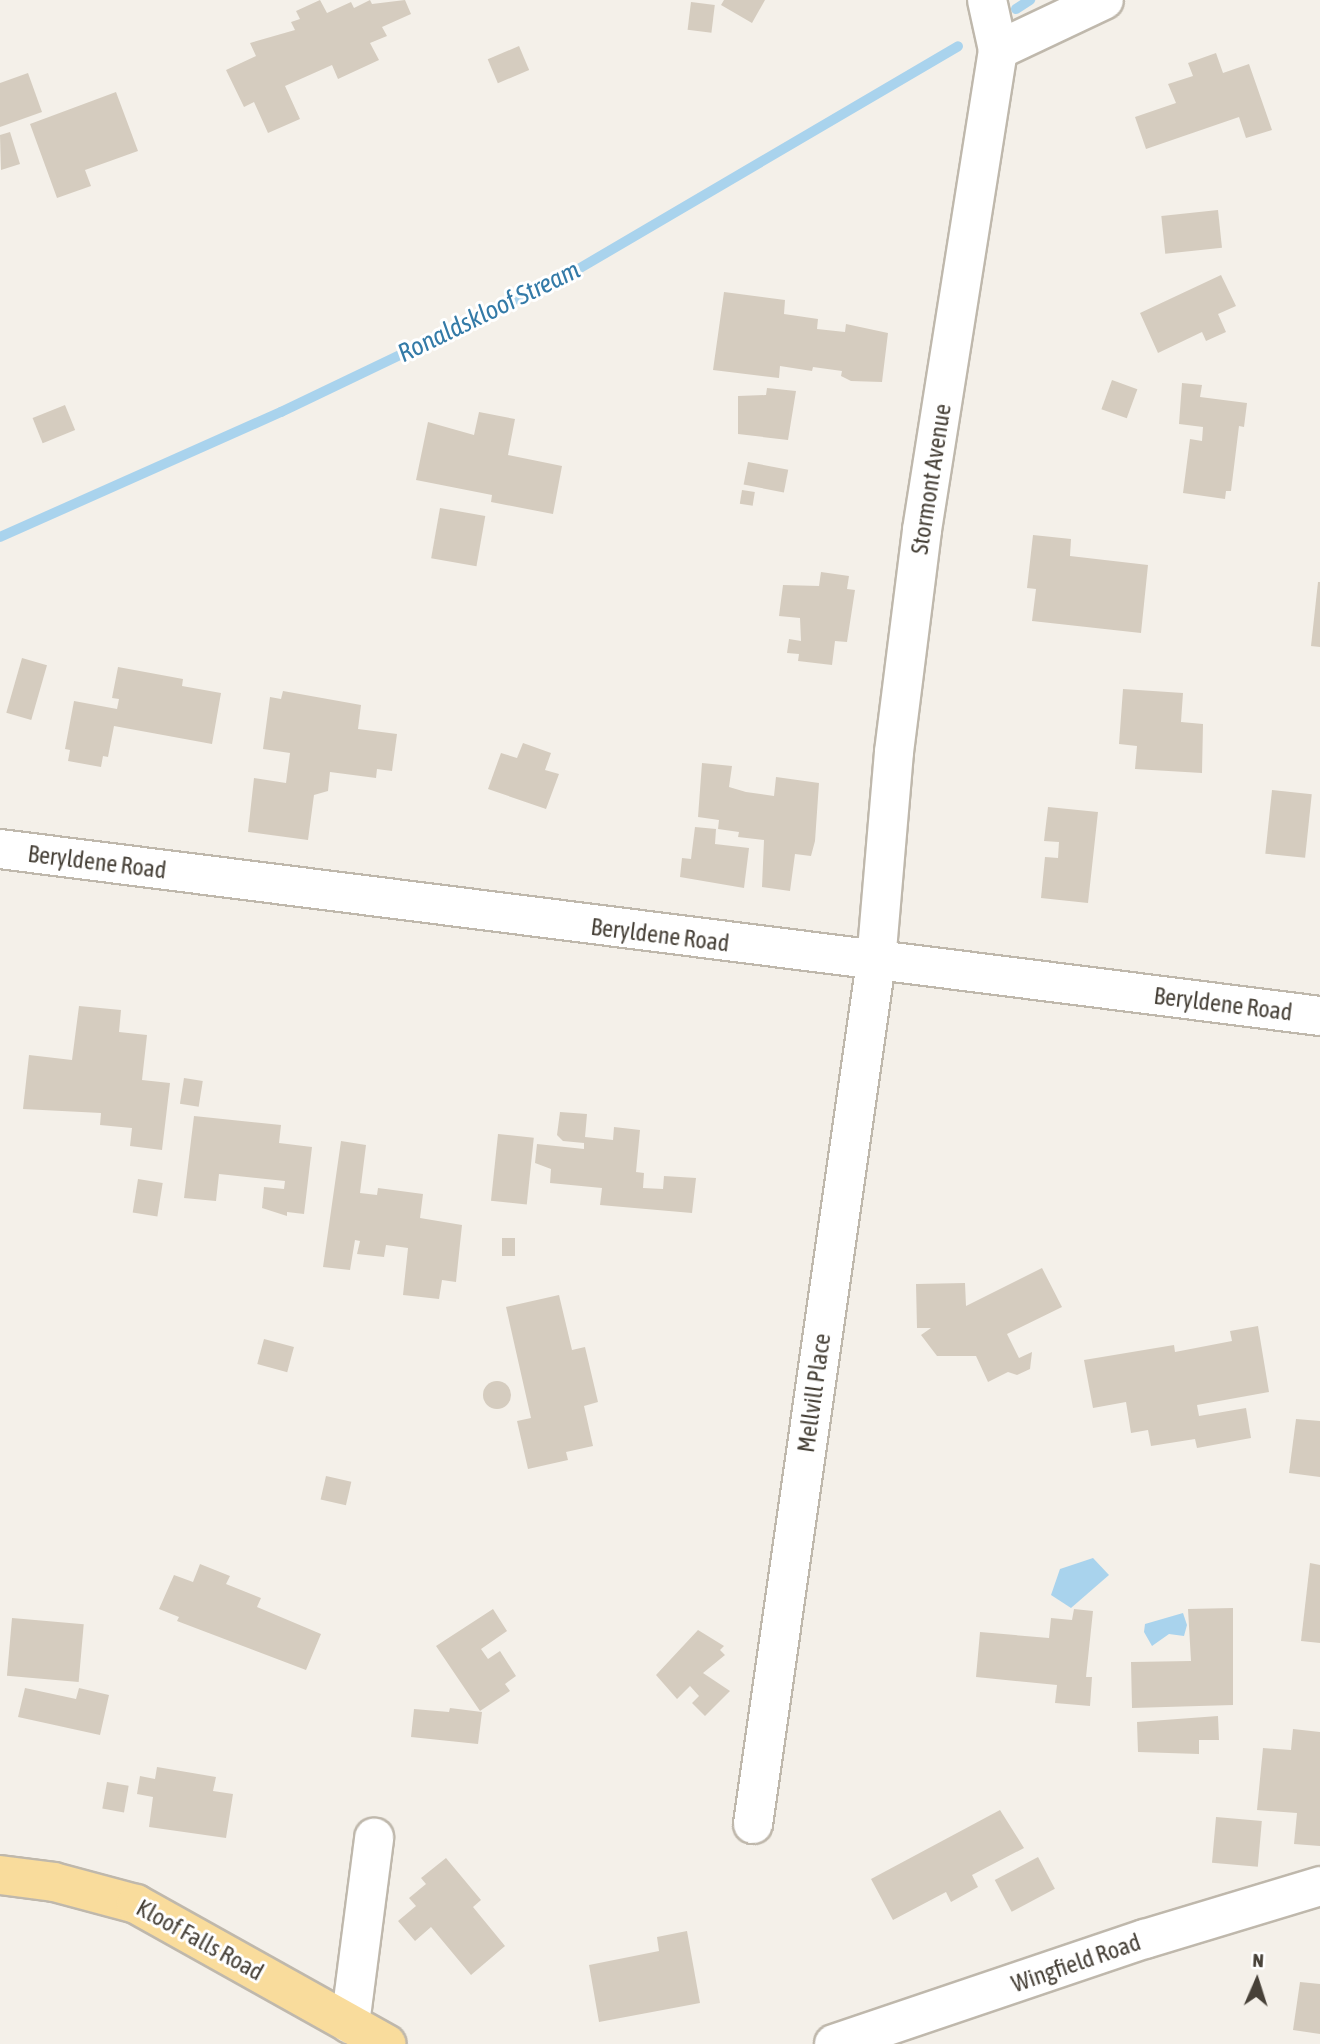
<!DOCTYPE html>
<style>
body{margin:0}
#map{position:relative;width:1320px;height:2044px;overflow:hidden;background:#f4f0e9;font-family:"Asap Condensed",sans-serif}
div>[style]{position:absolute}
.water>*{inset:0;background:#a9d3ed}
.stream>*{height:10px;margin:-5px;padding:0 5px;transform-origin:5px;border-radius:5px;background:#a9d3ed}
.building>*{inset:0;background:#d5ccbf;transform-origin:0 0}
.round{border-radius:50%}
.roads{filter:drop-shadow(2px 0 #bfb8ac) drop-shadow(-2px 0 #bfb8ac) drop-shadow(0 2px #bfb8ac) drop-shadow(0 -2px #bfb8ac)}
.minor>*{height:38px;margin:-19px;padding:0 19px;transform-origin:19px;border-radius:19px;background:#fff}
.major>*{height:38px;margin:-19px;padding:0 19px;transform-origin:19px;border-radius:19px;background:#f9dc9c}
span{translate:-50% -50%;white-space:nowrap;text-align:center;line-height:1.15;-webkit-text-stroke:6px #fff;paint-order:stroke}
.street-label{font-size:24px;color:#474138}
.water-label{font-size:26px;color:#337aa7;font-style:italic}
.north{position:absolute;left:1222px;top:1946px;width:70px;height:70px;-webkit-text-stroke:5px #fff;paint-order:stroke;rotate:3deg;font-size:19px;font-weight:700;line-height:28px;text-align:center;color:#474138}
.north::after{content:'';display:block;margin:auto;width:24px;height:32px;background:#474138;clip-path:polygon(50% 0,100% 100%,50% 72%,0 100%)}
</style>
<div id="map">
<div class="water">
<div style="clip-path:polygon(1093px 1558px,1109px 1575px,1071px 1608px,1051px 1595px,1060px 1569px)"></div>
<div style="clip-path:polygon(1183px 1613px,1187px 1625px,1184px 1636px,1169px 1634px,1152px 1646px,1144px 1632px,1145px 1624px)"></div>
</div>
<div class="stream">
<div style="left:1016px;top:9px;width:17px;rotate:-33deg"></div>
<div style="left:0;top:537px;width:308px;rotate:-24deg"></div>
<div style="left:281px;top:412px;width:326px;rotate:-25.6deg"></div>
<div style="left:575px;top:271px;width:444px;rotate:-30.4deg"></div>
</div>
<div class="building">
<div style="clip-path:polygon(320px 0,327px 13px,351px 2px,354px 8px,370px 0,372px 4px,405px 0,411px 14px,382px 27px,387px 36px,370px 43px,379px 60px,338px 79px,332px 65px,285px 86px,300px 119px,268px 133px,254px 102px,244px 107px,226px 70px,256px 56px,250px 43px,295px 30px,291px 22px,300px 19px,296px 11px)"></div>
<div style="clip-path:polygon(724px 0,765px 0,752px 23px,721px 5px)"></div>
<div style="left:691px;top:2px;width:24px;height:28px;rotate:7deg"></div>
<div style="left:519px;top:46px;width:26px;height:34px;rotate:67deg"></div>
<div style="clip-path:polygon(1216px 53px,1223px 73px,1249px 64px,1272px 130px,1246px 138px,1239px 117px,1146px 149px,1135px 117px,1176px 103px,1168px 84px,1193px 76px,1188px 63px)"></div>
<div style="clip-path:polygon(28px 73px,42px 112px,0 127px,0 83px)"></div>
<div style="clip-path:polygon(116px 92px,138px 151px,85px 170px,91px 186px,57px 198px,30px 124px)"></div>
<div style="clip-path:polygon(10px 132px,20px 164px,1px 170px,0 135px)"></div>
<div style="left:1218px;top:210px;width:38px;height:57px;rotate:84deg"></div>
<div style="clip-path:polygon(1221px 275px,1236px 306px,1218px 314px,1226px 332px,1206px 341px,1202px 332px,1158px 353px,1140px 313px)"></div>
<div style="clip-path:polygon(724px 292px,785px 300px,784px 314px,818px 319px,817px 329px,845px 332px,846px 324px,888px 333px,882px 382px,851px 381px,841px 376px,842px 371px,813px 367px,812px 371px,780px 366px,779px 378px,713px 370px)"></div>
<div style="left:1112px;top:380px;width:27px;height:31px;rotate:20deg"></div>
<div style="clip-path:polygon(1182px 383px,1202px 385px,1200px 397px,1247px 403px,1244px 427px,1239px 426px,1231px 491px,1226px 491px,1225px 499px,1183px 493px,1190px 439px,1202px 441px,1203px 427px,1179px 424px)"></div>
<div style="clip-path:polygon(767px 388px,796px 391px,788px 440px,738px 434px,738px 396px,766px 395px)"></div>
<div style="left:65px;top:405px;width:27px;height:35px;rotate:68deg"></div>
<div style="clip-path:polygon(479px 412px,515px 419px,508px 455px,562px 466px,553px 514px,491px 502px,492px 495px,416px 480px,428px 422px,474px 435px)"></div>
<div style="left:748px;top:462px;width:41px;height:23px;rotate:11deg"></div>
<div style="left:742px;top:490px;width:13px;height:14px;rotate:9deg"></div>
<div style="left:440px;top:508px;width:46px;height:51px;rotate:10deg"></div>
<div style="clip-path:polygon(1033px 535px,1071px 539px,1070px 556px,1148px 565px,1141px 633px,1032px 621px,1036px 589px,1027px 588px)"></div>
<div style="clip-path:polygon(821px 572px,849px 576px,847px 589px,855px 590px,847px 642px,835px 641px,832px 665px,798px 661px,799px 654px,787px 653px,789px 639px,801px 641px,800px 618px,779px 616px,783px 585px,819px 586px)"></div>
<div style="clip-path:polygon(1318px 582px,1320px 582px,1320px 647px,1311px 646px)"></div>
<div style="left:22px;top:658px;width:26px;height:57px;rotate:16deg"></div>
<div style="clip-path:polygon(118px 667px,183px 679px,182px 686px,221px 693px,212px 744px,114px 726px,108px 757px,103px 756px,101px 767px,68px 761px,70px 750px,65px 749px,74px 701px,117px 709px,119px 699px,112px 698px)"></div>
<div style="clip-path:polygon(1123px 689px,1183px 693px,1181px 722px,1203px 724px,1202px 773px,1135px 769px,1137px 746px,1119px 744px)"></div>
<div style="clip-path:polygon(283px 691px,361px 705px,358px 729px,397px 734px,392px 771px,377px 769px,376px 778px,330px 772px,328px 791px,314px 795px,308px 840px,248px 832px,254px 778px,286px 783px,290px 753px,263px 749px,270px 697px,281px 699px)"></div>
<div style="clip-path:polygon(523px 743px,551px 753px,545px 770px,559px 774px,546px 809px,488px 789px,501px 753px,517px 758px)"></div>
<div style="clip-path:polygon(702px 763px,732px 766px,729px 787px,746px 792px,774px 796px,776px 777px,819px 783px,815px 841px,811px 856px,795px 854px,790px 891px,762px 887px,764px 840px,738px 837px,739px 832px,718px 829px,719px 820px,698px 817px)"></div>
<div style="left:1272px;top:790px;width:40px;height:64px;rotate:6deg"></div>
<div style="clip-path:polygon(1048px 807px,1098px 812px,1088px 903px,1041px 898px,1045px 857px,1058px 858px,1059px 842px,1044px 841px)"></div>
<div style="clip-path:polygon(695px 827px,716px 829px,715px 844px,749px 848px,744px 888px,680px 877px,682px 858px,691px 859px)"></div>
<div style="clip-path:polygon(79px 1006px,121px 1010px,119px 1032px,147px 1035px,142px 1080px,170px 1083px,162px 1150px,130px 1146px,132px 1128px,100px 1125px,101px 1113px,23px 1109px,29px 1055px,72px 1060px)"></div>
<div style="left:184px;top:1078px;width:19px;height:26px;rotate:9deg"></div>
<div style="clip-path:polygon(560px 1112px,587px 1114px,585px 1137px,613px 1140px,614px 1127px,640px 1130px,636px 1172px,644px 1173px,643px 1188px,663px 1189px,664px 1176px,696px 1178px,692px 1213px,600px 1205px,602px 1188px,550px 1183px,551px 1169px,535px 1163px,537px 1144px,584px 1149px,584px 1143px,563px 1141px,557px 1135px)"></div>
<div style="clip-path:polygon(194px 1116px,281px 1125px,279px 1143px,312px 1147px,304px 1214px,287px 1212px,287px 1216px,262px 1208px,264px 1187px,284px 1189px,285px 1181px,219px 1174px,216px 1201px,184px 1198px)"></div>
<div style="left:498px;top:1134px;width:36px;height:67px;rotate:6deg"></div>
<div style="clip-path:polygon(341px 1141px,366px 1145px,360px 1193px,377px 1195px,378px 1188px,423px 1194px,420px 1218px,462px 1225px,456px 1282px,442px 1280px,439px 1299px,403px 1295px,408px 1248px,386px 1245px,384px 1257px,357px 1254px,360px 1241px,355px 1240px,350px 1270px,323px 1267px)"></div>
<div style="left:138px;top:1179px;width:25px;height:34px;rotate:9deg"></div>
<div style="left:502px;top:1238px;width:13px;height:18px"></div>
<div style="clip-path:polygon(1042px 1268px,1062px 1307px,1007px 1334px,1019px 1358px,1032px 1352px,1030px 1369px,1017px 1375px,1008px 1372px,988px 1382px,976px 1356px,937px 1356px,921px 1335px,931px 1328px,917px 1328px,916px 1284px,965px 1283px,966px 1306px)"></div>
<div style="clip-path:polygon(559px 1295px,572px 1350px,585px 1347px,598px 1402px,584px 1406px,593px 1446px,566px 1452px,568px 1460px,528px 1469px,517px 1421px,531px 1418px,506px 1307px)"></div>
<div style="clip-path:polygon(1258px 1326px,1269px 1392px,1197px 1405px,1199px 1416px,1246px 1408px,1251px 1438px,1197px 1448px,1195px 1439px,1151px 1446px,1148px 1430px,1131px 1433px,1126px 1402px,1093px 1408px,1084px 1360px,1174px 1345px,1175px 1352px,1232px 1341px,1230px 1331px)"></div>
<div style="left:264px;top:1339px;width:31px;height:26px;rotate:15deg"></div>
<div class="round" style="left:483px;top:1381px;width:28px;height:28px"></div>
<div style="clip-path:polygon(1296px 1419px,1320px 1421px,1320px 1477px,1289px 1473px)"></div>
<div style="left:326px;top:1476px;width:26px;height:24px;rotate:13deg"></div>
<div style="clip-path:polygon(1310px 1563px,1320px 1565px,1320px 1643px,1301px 1641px)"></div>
<div style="clip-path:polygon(200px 1564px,230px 1576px,226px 1584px,261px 1598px,257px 1607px,321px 1634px,306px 1670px,177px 1621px,179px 1617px,159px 1609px,174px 1575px,193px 1582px)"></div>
<div style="clip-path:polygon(1233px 1608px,1233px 1705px,1132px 1708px,1131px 1662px,1191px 1661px,1188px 1609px)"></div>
<div style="clip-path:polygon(493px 1609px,507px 1631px,481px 1649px,488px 1659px,500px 1651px,516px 1676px,505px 1684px,510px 1691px,480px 1711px,436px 1646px)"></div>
<div style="clip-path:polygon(1074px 1609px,1093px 1611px,1086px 1677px,1092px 1677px,1090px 1706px,1055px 1703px,1057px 1685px,976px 1677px,980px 1632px,1049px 1638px,1051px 1618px,1072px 1620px)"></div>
<div style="left:12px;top:1618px;width:72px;height:58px;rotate:5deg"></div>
<div style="clip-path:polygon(698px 1630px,724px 1646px,720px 1650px,725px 1655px,703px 1673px,730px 1691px,705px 1716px,692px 1703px,699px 1696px,690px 1686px,677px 1699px,656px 1675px)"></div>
<div style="clip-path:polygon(25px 1688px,76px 1699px,79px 1688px,109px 1695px,100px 1735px,18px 1717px)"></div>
<div style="clip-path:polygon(450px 1708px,482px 1712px,478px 1744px,411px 1737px,414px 1709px,449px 1712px)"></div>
<div style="clip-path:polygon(1218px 1716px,1219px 1740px,1199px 1740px,1199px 1754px,1138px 1752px,1137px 1722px)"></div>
<div style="clip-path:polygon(1293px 1729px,1320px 1732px,1320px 1846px,1294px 1844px,1297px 1813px,1257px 1810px,1263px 1748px,1291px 1750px)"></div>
<div style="clip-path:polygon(157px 1767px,216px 1777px,213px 1791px,233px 1794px,226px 1838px,149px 1827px,153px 1797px,137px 1794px,140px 1776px,155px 1779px)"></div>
<div style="left:107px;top:1782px;width:22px;height:27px;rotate:10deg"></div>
<div style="clip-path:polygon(1000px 1810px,1024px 1848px,972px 1875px,978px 1887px,951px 1902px,946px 1892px,893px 1920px,871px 1879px)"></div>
<div style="left:1216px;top:1817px;width:46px;height:46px;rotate:5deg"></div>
<div style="left:1038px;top:1857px;width:36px;height:49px;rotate:62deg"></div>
<div style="clip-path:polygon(446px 1858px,481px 1900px,473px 1907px,505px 1946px,471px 1975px,431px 1927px,415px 1941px,398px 1921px,416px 1906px,409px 1898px,426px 1884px,421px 1878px)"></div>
<div style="clip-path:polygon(687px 1931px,700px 2003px,599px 2022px,589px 1965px,659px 1951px,657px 1937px)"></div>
<div style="clip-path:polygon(1300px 1982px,1320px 1984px,1320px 2034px,1293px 2030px)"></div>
</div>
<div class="roads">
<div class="minor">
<div style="left:998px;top:50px;width:117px;rotate:-25.3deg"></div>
<div style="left:0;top:849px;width:1331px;rotate:7.21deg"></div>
<div style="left:753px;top:1824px;width:871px;rotate:-81.88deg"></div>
<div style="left:876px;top:962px;width:211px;rotate:-85.1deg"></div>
<div style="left:894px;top:752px;width:224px;rotate:-82.8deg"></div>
<div style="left:922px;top:530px;width:486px;rotate:-81deg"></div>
<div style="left:998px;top:50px;width:51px;rotate:-102.4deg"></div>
<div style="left:350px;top:2024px;width:188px;rotate:-82.6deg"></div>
<div style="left:834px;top:2044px;width:328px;rotate:-18.7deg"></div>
<div style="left:1145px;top:1939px;width:183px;rotate:-16.8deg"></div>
</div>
<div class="major">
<div style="left:0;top:1875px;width:54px;rotate:7.4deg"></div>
<div style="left:54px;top:1882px;width:85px;rotate:15deg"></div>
<div style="left:136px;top:1904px;width:287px;rotate:29.2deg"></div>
</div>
</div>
<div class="street-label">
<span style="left:931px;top:479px;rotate:-81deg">Stormont Avenue</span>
<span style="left:97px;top:862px;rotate:7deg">Beryldene Road</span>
<span style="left:660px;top:935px;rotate:7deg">Beryldene Road</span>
<span style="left:1223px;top:1004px;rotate:7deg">Beryldene Road</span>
<span style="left:814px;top:1393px;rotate:-82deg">Mellvill Place</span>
<span style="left:200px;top:1940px;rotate:29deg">Kloof Falls Road</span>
<span style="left:1076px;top:1963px;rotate:-19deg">Wingfield Road</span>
</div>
<div class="water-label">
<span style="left:489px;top:312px;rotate:-26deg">Ronaldskloof Stream</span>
</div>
<div class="north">N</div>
</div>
